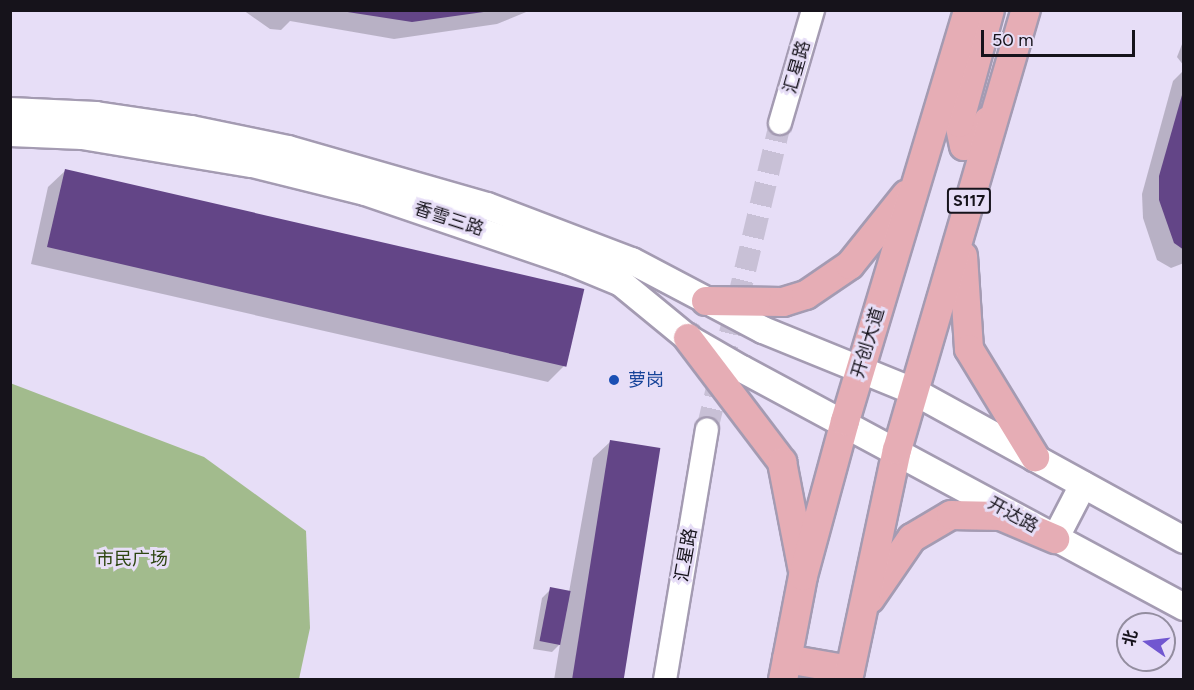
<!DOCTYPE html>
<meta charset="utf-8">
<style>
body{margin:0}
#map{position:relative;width:1194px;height:690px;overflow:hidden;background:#e7def7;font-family:Figtree,"Noto Sans SC",sans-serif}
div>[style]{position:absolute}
.green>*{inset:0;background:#a2bb8d}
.shadow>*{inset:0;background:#0003}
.building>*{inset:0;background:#634587;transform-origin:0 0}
.tertiary-tunnel>*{height:22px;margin-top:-11px;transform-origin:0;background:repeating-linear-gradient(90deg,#c8c0d6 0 22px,transparent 0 33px)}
.roads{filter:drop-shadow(2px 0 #a49bb2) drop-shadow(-2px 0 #a49bb2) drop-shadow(0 2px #a49bb2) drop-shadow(0 -2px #a49bb2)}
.tertiary>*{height:22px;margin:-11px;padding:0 11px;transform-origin:11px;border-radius:11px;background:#fff}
.secondary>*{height:26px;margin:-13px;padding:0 13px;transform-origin:13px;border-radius:13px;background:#fff}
.primary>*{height:28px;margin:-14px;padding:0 14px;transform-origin:14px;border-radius:14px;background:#e6adb5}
.dots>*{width:16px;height:16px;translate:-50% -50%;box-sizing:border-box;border:3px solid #e7def7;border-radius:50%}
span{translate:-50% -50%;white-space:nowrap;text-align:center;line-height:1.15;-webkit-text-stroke:6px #e7def7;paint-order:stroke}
.shield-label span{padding:2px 4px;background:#e7def7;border:2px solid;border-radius:4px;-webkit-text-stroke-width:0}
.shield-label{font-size:16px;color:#16131b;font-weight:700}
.street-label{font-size:18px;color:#16131b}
.transit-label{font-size:18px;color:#164399}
.left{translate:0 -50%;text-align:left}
.park-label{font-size:18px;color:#2d4511}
.frame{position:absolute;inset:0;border:12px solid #16131b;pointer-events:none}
.north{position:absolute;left:1116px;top:612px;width:60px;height:60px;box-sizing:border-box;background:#e7def7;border:2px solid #938d9f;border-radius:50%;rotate:284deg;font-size:16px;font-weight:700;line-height:24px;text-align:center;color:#16131b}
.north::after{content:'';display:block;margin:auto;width:21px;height:27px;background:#7157d0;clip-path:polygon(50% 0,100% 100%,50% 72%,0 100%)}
.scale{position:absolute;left:981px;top:30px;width:154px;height:27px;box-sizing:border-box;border:3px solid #16131b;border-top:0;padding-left:8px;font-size:18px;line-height:21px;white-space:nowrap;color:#16131b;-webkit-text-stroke:4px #e7def7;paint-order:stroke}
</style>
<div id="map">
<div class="green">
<div style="clip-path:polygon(10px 383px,204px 457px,306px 531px,310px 628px,299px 679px,11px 679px)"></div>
</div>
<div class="shadow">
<div style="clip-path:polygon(243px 10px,531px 10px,497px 24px,394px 39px,290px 21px,281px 30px,270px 29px)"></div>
<div style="clip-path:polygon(1184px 39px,1184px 66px,1177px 57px)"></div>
<div style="clip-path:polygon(1184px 70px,1184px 263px,1171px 268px,1157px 260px,1143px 218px,1142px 194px,1173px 81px)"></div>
<div style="clip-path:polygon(66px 170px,565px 365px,548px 382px,31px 264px,48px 187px)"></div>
<div style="clip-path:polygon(611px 441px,617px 680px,554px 680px,560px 644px,552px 652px,533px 649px,542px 598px,551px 589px,569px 592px,593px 458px)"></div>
</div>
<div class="building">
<div style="clip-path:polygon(498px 10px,412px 22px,341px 11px,341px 10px)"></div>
<div style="clip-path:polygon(1184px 88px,1184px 250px,1174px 243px,1159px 200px,1159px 176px)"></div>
<div style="left:65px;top:169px;width:533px;height:80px;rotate:13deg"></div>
<div style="left:610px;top:440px;width:51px;height:244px;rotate:9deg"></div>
<div style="left:550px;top:587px;width:21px;height:55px;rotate:11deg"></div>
</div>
<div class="tertiary-tunnel">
<div style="left:707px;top:430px;width:316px;rotate:-76.6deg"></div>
</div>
<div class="roads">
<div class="tertiary">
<div style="left:780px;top:123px;width:118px;rotate:-73.7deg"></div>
<div style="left:665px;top:680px;width:254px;rotate:-80.5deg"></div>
</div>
<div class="secondary">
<div style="left:10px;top:111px;width:86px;rotate:2.7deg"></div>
<div style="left:96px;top:115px;width:96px;rotate:8.4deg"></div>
<div style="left:191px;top:129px;width:99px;rotate:11.7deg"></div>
<div style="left:288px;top:149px;width:207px;rotate:16deg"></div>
<div style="left:487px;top:206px;width:155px;rotate:20.8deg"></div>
<div style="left:632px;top:261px;width:148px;rotate:27.8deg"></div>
<div style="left:763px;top:330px;width:162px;rotate:22.1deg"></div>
<div style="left:913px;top:391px;width:309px;rotate:28.8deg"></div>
<div style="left:10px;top:133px;width:72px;rotate:2.4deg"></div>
<div style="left:82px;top:136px;width:172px;rotate:9.4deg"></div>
<div style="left:252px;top:164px;width:116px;rotate:13.9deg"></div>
<div style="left:365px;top:192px;width:214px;rotate:18.8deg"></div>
<div style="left:568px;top:261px;width:57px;rotate:22.5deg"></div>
<div style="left:621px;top:283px;width:87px;rotate:39.4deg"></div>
<div style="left:688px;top:338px;width:62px;rotate:29.9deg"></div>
<div style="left:742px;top:369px;width:502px;rotate:28.3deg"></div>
<div style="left:1055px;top:539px;width:61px;rotate:-62.6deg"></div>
</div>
<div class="primary">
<div style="left:988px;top:121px;width:25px;rotate:119deg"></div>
<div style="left:976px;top:143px;width:12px;rotate:166deg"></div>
<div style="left:964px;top:146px;width:24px;rotate:-102deg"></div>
<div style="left:959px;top:123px;width:117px;rotate:-74.7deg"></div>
<div style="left:963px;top:256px;width:93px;rotate:86.3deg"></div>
<div style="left:969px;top:349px;width:127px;rotate:58.6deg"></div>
<div style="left:706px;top:301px;width:77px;rotate:0.7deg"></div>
<div style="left:783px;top:302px;width:24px;rotate:-17deg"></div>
<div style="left:806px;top:295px;width:53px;rotate:-34.3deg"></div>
<div style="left:850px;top:265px;width:90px;rotate:-51.3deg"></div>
<div style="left:688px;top:338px;width:156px;rotate:52.8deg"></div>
<div style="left:782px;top:462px;width:106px;rotate:79.1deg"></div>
<div style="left:870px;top:599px;width:74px;rotate:-55.5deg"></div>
<div style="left:912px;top:538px;width:45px;rotate:-30.5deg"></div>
<div style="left:951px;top:515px;width:50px;rotate:1.1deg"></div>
<div style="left:1001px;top:516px;width:59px;rotate:23.1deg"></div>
<div style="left:787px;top:659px;width:64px;rotate:9.9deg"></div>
<div style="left:783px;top:680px;width:106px;rotate:-79.1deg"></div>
<div style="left:803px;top:576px;width:161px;rotate:-74.8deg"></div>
<div style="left:845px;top:421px;width:429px;rotate:-73.3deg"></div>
<div style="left:848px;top:680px;width:235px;rotate:-78deg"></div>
<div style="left:897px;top:450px;width:459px;rotate:-73.7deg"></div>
</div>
</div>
<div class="dots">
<div style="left:614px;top:380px;background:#1a4fb4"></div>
</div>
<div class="shield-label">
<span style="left:969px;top:201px">S117</span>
</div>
<div class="street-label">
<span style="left:797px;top:67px;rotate:-74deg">汇星路</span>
<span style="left:449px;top:219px;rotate:18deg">香雪三路</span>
<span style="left:868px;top:343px;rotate:-73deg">开创大道</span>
<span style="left:1013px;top:515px;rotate:29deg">开达路</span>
<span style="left:686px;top:555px;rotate:-80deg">汇星路</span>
</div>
<div class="transit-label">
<span class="left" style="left:628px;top:380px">萝岗</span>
</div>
<div class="park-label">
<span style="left:132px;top:559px">市民广场</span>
</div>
<div class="frame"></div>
<div class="north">北</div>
<div class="scale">50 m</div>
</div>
